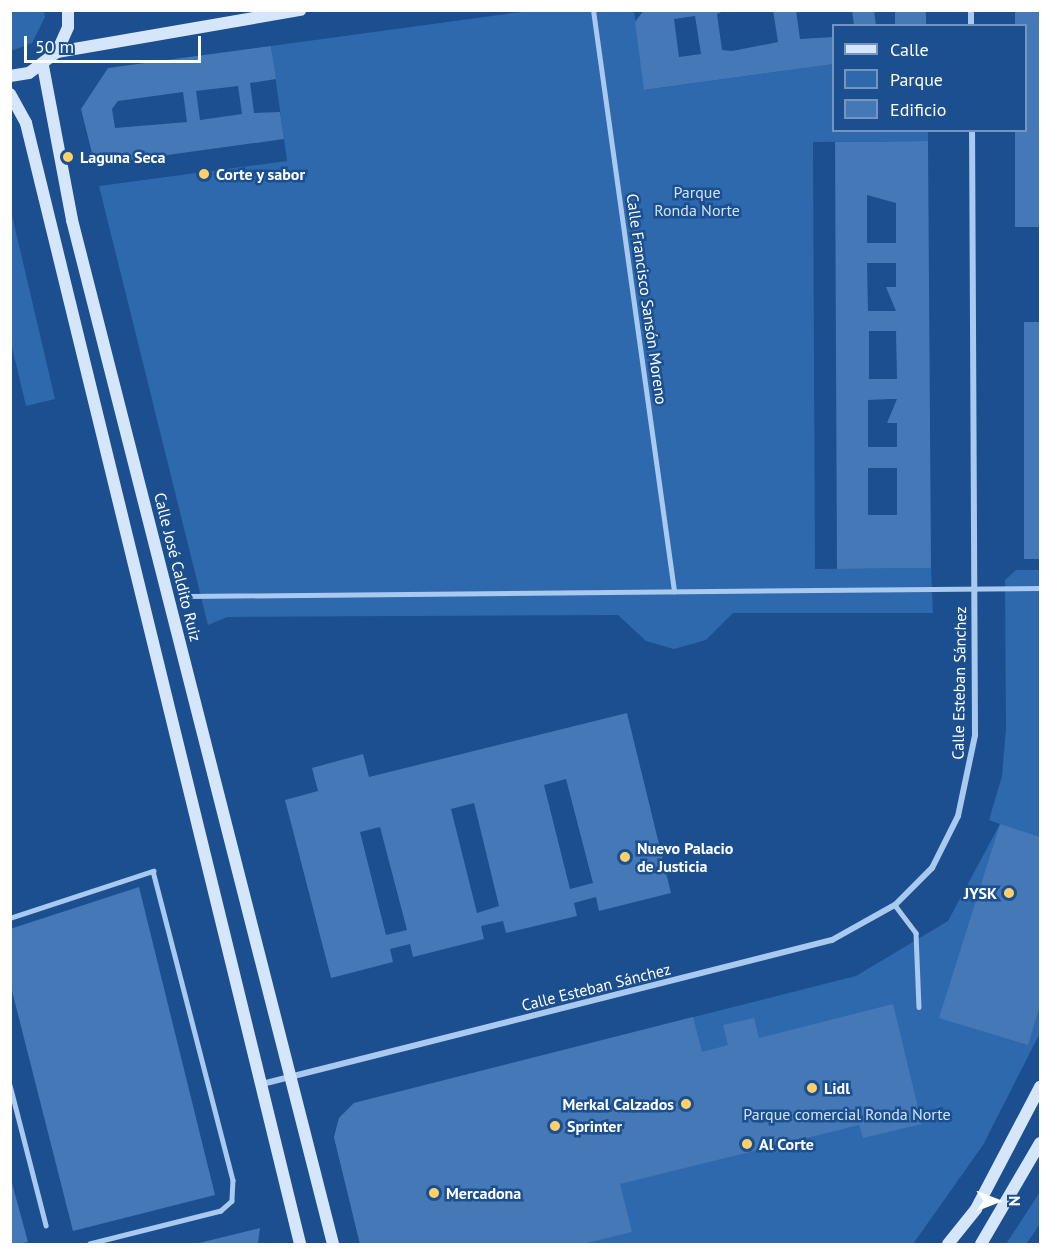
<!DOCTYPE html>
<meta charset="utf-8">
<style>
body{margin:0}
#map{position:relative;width:1051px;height:1255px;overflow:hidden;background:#1b4f8f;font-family:"PT Sans",sans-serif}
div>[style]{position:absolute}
.green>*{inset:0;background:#2e69ad}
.building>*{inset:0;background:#4478b7;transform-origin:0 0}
.service>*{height:4.5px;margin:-2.25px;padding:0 2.25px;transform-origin:2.25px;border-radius:2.25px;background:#a9c9ee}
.pedestrian>*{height:5px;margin:-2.5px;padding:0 2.5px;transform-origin:2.5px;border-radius:2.5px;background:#a9c9ee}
.minor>*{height:6px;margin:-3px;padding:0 3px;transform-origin:3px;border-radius:3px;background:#a9c9ee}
.secondary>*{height:12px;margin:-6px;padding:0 6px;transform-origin:6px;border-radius:6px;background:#d6e6fa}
.dots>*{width:16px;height:16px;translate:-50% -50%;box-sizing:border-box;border:3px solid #1b4f8f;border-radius:50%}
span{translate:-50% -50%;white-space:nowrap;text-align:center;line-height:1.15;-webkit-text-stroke:5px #1b4f8f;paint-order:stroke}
.poi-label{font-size:16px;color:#fff;font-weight:700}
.left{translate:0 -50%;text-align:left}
.right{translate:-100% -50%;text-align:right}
.park-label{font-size:16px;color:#cfe3fa}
.street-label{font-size:16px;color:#fff}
.frame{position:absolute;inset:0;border:12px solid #fff;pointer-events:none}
.legend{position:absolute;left:832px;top:24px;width:195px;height:108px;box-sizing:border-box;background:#1b4f8f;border:2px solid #7695bc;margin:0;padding:8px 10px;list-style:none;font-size:18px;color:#fff}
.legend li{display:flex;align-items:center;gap:12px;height:30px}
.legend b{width:30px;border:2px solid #7695bc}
.north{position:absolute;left:967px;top:1171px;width:60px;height:60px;-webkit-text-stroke:4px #1b4f8f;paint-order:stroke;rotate:90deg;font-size:16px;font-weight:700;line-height:24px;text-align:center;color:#fff}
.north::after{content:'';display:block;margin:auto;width:21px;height:27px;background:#fff;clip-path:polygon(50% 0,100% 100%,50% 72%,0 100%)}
.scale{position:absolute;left:24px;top:36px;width:177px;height:27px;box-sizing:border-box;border:3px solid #fff;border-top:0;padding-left:8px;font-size:18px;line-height:21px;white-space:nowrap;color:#fff;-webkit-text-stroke:4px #1b4f8f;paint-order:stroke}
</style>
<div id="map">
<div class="green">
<div style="clip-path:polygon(634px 10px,645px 90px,833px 64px,834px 130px,928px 131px,928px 141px,813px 142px,815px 569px,931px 568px,933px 613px,733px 613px,706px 640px,674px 649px,646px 641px,618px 615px,227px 617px,208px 625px,99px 186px,287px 161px,271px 46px,528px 11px)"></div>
<div style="clip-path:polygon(10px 11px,44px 11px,45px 17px,32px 43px,11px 51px)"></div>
<div style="clip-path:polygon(10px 207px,55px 399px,26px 406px,11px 343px)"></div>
<div style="clip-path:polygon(1016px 570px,1040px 570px,1040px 1033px,983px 1145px,913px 1244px,360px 1244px,334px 1137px,339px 1118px,354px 1103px,856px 976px,948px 921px,1000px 824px,989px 820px,1002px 776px,1006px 729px,1005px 580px)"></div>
<div style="clip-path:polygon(1040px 1192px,1040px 1223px,1034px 1233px,1026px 1244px,1006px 1244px)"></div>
</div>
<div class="building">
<div style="clip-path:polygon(evenodd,644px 10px,726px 10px,717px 14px,722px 50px,732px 51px,778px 42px,773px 10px,796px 10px,800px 39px,834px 37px,834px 64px,644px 90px,635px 22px,644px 10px,695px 16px,701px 54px,679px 57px,674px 19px,695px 16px)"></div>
<div style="clip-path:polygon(852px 10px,874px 10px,876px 26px,854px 26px)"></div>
<div style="left:895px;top:10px;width:31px;height:16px"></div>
<div style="clip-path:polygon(1015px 10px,1040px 10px,1040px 227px,1015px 227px,1015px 130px,1026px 130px,1026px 26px,1015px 26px)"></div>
<div style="clip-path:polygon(evenodd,271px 46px,276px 79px,250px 83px,254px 113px,280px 112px,284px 139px,95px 165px,81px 109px,108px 68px,271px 46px,238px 86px,242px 114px,200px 120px,196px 91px,238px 86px,271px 46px,183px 92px,187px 122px,115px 128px,112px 109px,118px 101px,183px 92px)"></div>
<div style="clip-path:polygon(evenodd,928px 141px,931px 568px,837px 569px,835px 142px,928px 141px,867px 195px,896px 203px,896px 243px,867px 243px,867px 195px,928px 141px,867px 263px,896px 263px,896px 287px,886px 287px,896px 311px,868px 311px,867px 263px,928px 141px,869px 331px,896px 331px,897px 379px,869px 379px,869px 331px,928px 141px,889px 399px,897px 399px,887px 423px,897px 423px,897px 447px,868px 447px,868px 400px,889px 399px,928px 141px,868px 468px,897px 468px,897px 515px,868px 515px,868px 468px)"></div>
<div style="left:1024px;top:322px;width:16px;height:237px"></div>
<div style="clip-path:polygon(evenodd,627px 713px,671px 893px,599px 911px,596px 897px,574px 903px,577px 916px,506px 933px,503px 921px,481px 926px,484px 939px,413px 957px,410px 944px,390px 949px,393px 962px,331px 978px,285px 800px,318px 791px,312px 768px,363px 754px,369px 777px,627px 713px,566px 779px,593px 883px,570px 889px,544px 785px,566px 779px,627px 713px,474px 803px,499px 906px,477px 913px,451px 809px,474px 803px,627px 713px,380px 827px,407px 930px,386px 935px,360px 832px,380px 827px)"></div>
<div style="clip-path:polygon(1000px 824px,1040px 837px,1040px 1005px,1028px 1045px,939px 1018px)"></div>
<div style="clip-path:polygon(139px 887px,215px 1195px,73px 1231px,10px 983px,10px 929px)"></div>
<div style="clip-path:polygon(893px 1004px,922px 1124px,863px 1138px,859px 1125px,620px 1184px,632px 1232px,582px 1244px,360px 1244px,334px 1137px,339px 1118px,354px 1103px,693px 1017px,702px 1052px,728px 1045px,723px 1025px,754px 1018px,759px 1038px)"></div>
<div style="clip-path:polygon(10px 1176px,28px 1242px,17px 1244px,10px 1244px)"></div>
<div style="clip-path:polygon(260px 1228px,258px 1243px,265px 1244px,195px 1244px)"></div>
</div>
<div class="service">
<div style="left:895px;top:905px;width:35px;rotate:53deg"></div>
<div style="left:916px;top:933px;width:74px;rotate:87.7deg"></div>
<div style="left:10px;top:918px;width:151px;rotate:-18.2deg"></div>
<div style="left:153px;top:871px;width:319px;rotate:75.5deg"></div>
<div style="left:233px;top:1180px;width:21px;rotate:93deg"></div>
<div style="left:232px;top:1201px;width:15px;rotate:138deg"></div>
<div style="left:221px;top:1211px;width:135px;rotate:165.9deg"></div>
<div style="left:10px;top:1085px;width:145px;rotate:75.6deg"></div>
</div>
<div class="pedestrian">
<div style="left:593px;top:10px;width:587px;rotate:82.06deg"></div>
<div style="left:189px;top:596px;width:851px;rotate:-0.54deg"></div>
</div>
<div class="minor">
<div style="left:971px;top:10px;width:16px;rotate:90deg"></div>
<div style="left:262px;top:1084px;width:588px;rotate:-14.18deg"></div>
<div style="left:832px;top:940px;width:72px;rotate:-29.1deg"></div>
<div style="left:895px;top:905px;width:52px;rotate:-45deg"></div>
<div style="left:932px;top:868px;width:58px;rotate:-63.4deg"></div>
<div style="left:958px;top:816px;width:83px;rotate:-78.1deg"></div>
<div style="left:975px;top:735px;width:605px;rotate:-90.28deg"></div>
</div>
<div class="secondary">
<div style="left:57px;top:52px;width:247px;rotate:-9.8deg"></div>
<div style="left:43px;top:66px;width:157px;rotate:79.3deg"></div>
<div style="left:72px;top:220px;width:1057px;rotate:75.7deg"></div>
<div style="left:10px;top:76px;width:19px;rotate:-9deg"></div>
<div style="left:29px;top:73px;width:35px;rotate:-37deg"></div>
<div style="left:57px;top:52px;width:27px;rotate:-66deg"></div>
<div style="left:68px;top:27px;width:17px;rotate:-90deg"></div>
<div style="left:10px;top:94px;width:33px;rotate:61deg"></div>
<div style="left:26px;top:123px;width:1154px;rotate:76.26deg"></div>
<div style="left:948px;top:1244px;width:45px;rotate:-51.3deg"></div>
<div style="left:976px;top:1209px;width:138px;rotate:-62.3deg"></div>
<div style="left:981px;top:1244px;width:117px;rotate:-59.7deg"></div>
</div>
<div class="dots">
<div style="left:68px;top:157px;background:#ffd166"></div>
<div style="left:204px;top:174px;background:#ffd166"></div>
<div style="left:625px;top:857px;background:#ffd166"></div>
<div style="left:1009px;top:893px;background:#ffd166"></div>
<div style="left:812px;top:1088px;background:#ffd166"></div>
<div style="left:686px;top:1104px;background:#ffd166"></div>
<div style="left:555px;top:1126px;background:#ffd166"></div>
<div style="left:747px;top:1144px;background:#ffd166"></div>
<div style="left:434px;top:1193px;background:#ffd166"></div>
</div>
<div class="poi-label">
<span class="left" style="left:80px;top:157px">Laguna Seca</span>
<span class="left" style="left:216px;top:174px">Corte y sabor</span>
<span class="left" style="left:637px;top:857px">Nuevo Palacio<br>de Justicia</span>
<span class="right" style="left:997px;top:893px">JYSK</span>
<span class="left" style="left:824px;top:1088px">Lidl</span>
<span class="right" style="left:674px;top:1104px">Merkal Calzados</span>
<span class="left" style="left:567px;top:1126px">Sprinter</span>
<span class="left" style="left:759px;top:1144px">Al Corte</span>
<span class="left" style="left:446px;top:1193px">Mercadona</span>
</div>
<div class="park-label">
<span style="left:697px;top:201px">Parque<br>Ronda Norte</span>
<span style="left:847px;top:1114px">Parque comercial Ronda Norte</span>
</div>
<div class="street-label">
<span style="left:647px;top:299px;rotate:82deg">Calle Francisco Sansón Moreno</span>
<span style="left:178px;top:567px;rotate:76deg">Calle José Caldito Ruiz</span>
<span style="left:959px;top:683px;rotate:-89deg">Calle Esteban Sánchez</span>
<span style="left:596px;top:987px;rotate:-14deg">Calle Esteban Sánchez</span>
</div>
<div class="frame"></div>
<ul class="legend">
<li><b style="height:8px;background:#d6e6fa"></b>Calle</li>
<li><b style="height:16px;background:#2e69ad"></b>Parque</li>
<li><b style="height:16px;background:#4478b7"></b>Edificio</li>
</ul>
<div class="north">N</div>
<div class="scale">50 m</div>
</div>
